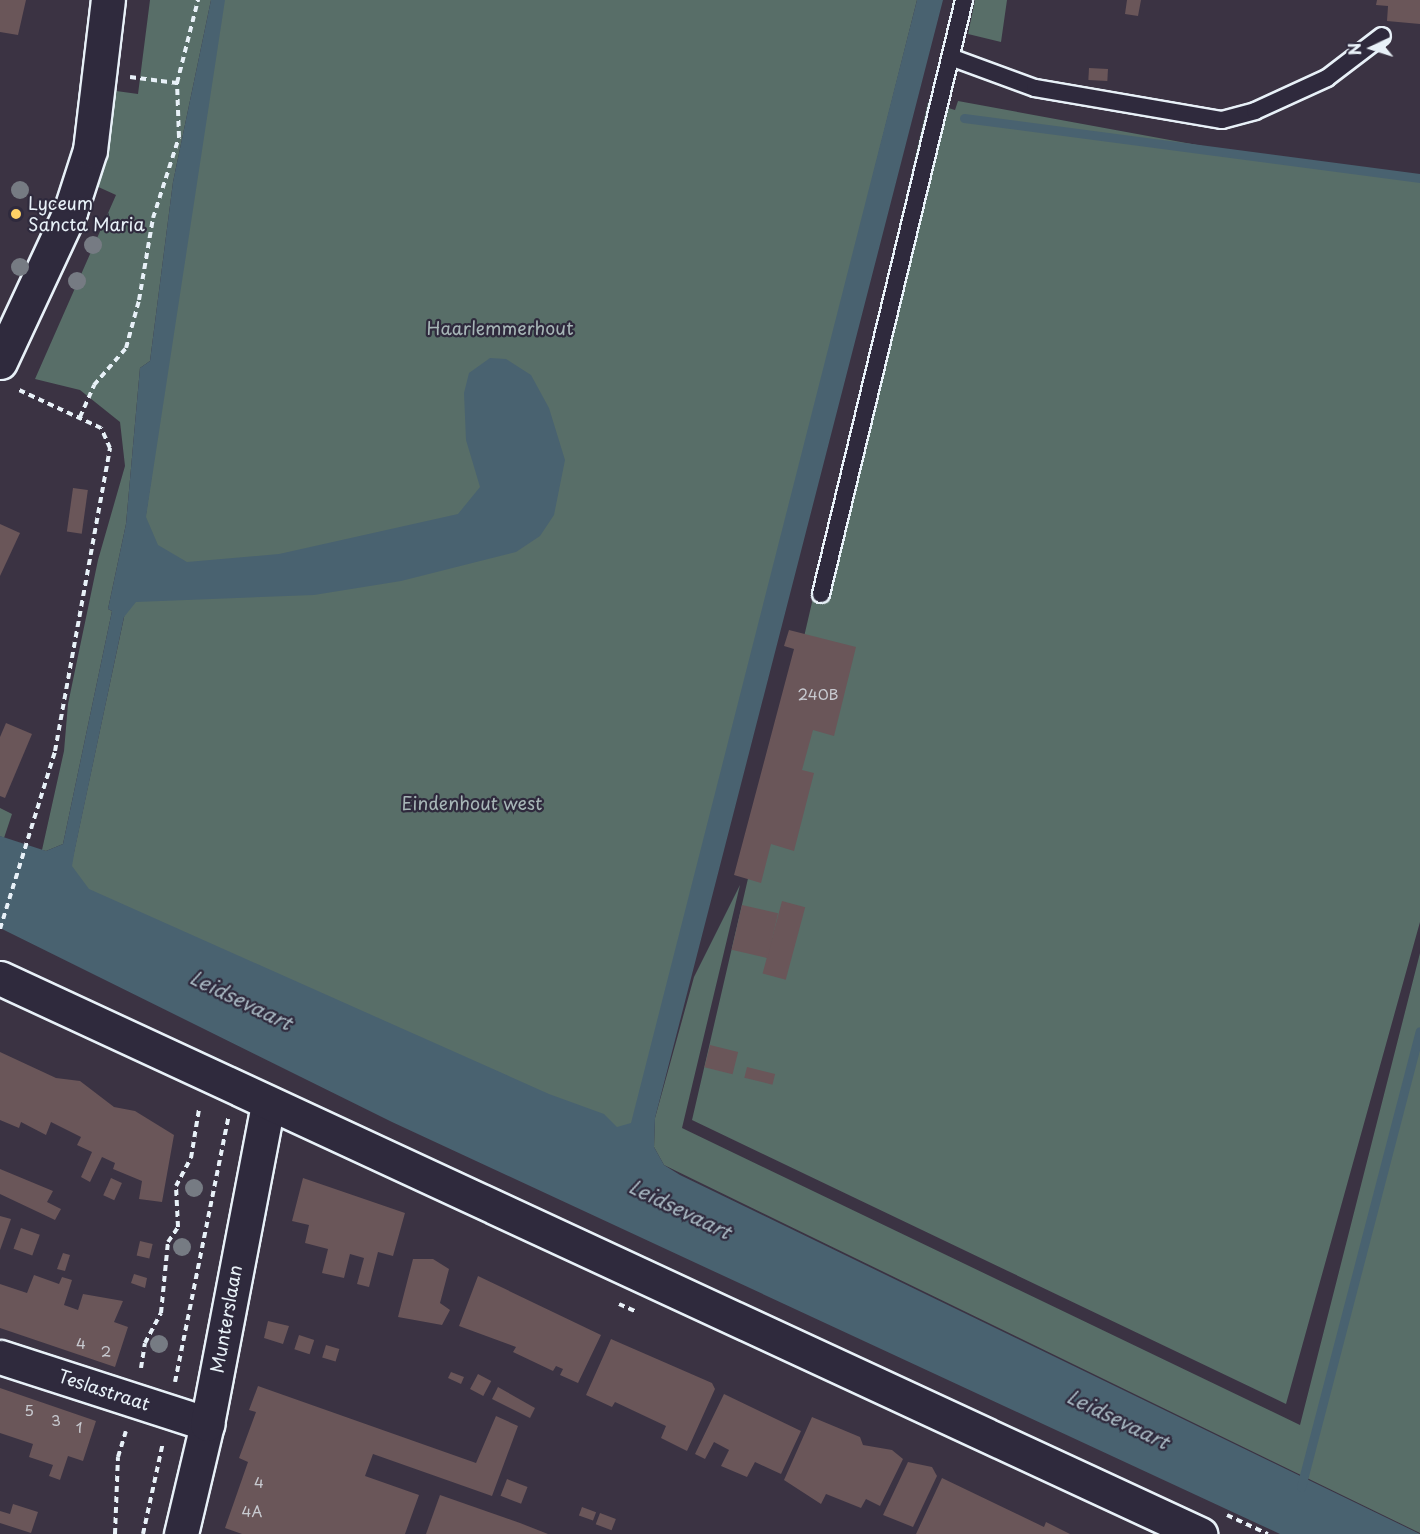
<!DOCTYPE html>
<style>
body{margin:0}
#map{position:relative;width:1420px;height:1534px;overflow:hidden;background:#3b3343;font-family:"Playpen Sans",sans-serif}
div>[style]{position:absolute}
.green>*{inset:0;background:#586e68}
.water>*{inset:0;background:#496270}
.stream>*{height:9px;margin:-4.5px;padding:0 4.5px;transform-origin:4.5px;border-radius:4.5px;background:#496270}
.building>*{inset:0;background:#6a5659;transform-origin:0 0}
.path>*{height:4px;margin-top:-2px;transform-origin:0;background:repeating-linear-gradient(90deg,#e8f1f8 0 6px,transparent 0 10.5px)}
.roads{filter:drop-shadow(2px 0 #e8f1f8) drop-shadow(-2px 0 #e8f1f8) drop-shadow(0 2px #e8f1f8) drop-shadow(0 -2px #e8f1f8)}
.lane>*{height:16px;margin:-8px;padding:0 8px;transform-origin:8px;border-radius:8px;background:#2f2a3d}
.street>*{height:33px;margin:-16.5px;padding:0 16.5px;transform-origin:16.5px;border-radius:16.5px;background:#2f2a3d}
.secondary>*{height:33px;margin:-16.5px;padding:0 16.5px;transform-origin:16.5px;border-radius:16.5px;background:#2f2a3d}
.trees>*{width:18px;height:18px;margin:-9px;border-radius:50%;background:#767b83}
.dots>*{width:16px;height:16px;translate:-50% -50%;box-sizing:border-box;border:3px solid #2f2a3d;border-radius:50%}
span{translate:-50% -50%;white-space:nowrap;text-align:center;line-height:1.15;-webkit-text-stroke:4.5px #2f2a3d;paint-order:stroke}
.number-label{font-size:15px;color:#c8cad0}
.number-label span{-webkit-text-stroke-width:0}
.poi-label{font-size:18px;color:#e8f1f8}
.left{translate:0 -50%;text-align:left}
.park-label{font-size:18px;color:#a7b6b7}
.street-label{font-size:18px;color:#e8f1f8}
.water-label{font-size:20px;color:#a8b8c2;font-style:italic}
.north{position:absolute;left:1342px;top:18px;width:60px;height:60px;-webkit-text-stroke:4px #2f2a3d;paint-order:stroke;rotate:266deg;font-size:16px;font-weight:700;line-height:24px;text-align:center;color:#e8f1f8}
.north::after{content:'';display:block;margin:auto;width:21px;height:27px;background:#e8f1f8;clip-path:polygon(50% 0,100% 100%,50% 72%,0 100%)}
</style>
<div id="map">
<div class="green">
<div style="clip-path:polygon(150px 0,211px 0,173px 182px,150px 361px,140px 368px,126px 524px,108px 609px,112px 611px,63px 844px,46px 851px,42px 850px,64px 751px,68px 704px,98px 560px,125px 466px,120px 422px,80px 390px,35px 379px,116px 195px,94px 185px,109px 90px,138px 94px)"></div>
<div style="clip-path:polygon(221px 0,917px 0,628px 1153px,67px 885px,146px 514px)"></div>
<div style="clip-path:polygon(975px 0,1007px 0,1001px 42px,968px 34px)"></div>
<div style="clip-path:polygon(958px 101px,1219px 149px,1420px 178px,1420px 922px,1286px 1404px,692px 1120px,928px 102px,955px 110px)"></div>
<div style="clip-path:polygon(0 808px,12px 814px,4px 838px,0 836px)"></div>
<div style="clip-path:polygon(740px 885px,682px 1128px,1300px 1425px,1420px 953px,1420px 1533px,664px 1165px,654px 1147px,655px 1118px,694px 977px)"></div>
</div>
<div class="water">
<div style="clip-path:polygon(211px 0,225px 0,146px 517px,158px 545px,187px 562px,279px 554px,458px 514px,480px 487px,466px 440px,464px 393px,469px 373px,490px 358px,506px 359px,531px 375px,549px 408px,565px 460px,554px 515px,540px 536px,516px 552px,401px 581px,314px 595px,136px 602px,124px 617px,75px 849px,72px 866px,89px 889px,549px 1094px,604px 1114px,617px 1127px,631px 1123px,917px 0,943px 0,655px 1118px,654px 1147px,664px 1165px,680px 1175px,1420px 1534px,1280px 1534px,392px 1122px,0 928px,0 836px,46px 851px,63px 844px,112px 611px,108px 609px,126px 524px,140px 368px,150px 361px,173px 182px)"></div>
</div>
<div class="stream">
<div style="left:964px;top:118px;width:460px;rotate:7.5deg"></div>
<div style="left:1301px;top:1487px;width:471px;rotate:-75.4deg"></div>
</div>
<div class="building">
<div style="clip-path:polygon(0 0,26px 0,18px 35px,0 32px)"></div>
<div style="clip-path:polygon(1127px 0,1141px 0,1138px 16px,1125px 14px)"></div>
<div style="clip-path:polygon(1377px 0,1420px 0,1420px 24px,1387px 21px,1388px 6px,1376px 5px)"></div>
<div style="left:1089px;top:68px;width:19px;height:12px;rotate:3deg"></div>
<div style="left:73px;top:488px;width:15px;height:44px;rotate:8deg"></div>
<div style="clip-path:polygon(0 524px,20px 533px,0 576px)"></div>
<div style="clip-path:polygon(789px 630px,856px 647px,834px 736px,813px 730px,802px 770px,814px 773px,794px 851px,771px 844px,761px 883px,734px 875px,794px 649px,784px 646px)"></div>
<div style="clip-path:polygon(6px 723px,32px 734px,5px 798px,0 796px,0 737px)"></div>
<div style="left:782px;top:901px;width:24px;height:75px;rotate:15deg"></div>
<div style="left:742px;top:905px;width:37px;height:46px;rotate:13deg"></div>
<div style="left:710px;top:1045px;width:29px;height:23px;rotate:14deg"></div>
<div style="clip-path:polygon(0 1052px,56px 1078px,80px 1081px,114px 1107px,135px 1111px,174px 1135px,162px 1202px,139px 1199px,142px 1181px,113px 1169px,115px 1163px,102px 1157px,90px 1182px,81px 1177px,92px 1152px,77px 1145px,81px 1137px,51px 1122px,46px 1135px,21px 1122px,19px 1128px,0 1120px)"></div>
<div style="left:747px;top:1067px;width:29px;height:11px;rotate:14deg"></div>
<div style="clip-path:polygon(0 1169px,53px 1191px,47px 1202px,61px 1209px,55px 1220px,0 1194px)"></div>
<div style="left:111px;top:1178px;width:12px;height:19px;rotate:24deg"></div>
<div style="clip-path:polygon(303px 1178px,405px 1213px,393px 1256px,378px 1252px,369px 1287px,357px 1284px,364px 1258px,350px 1254px,344px 1278px,322px 1273px,328px 1249px,305px 1243px,309px 1225px,292px 1221px)"></div>
<div style="clip-path:polygon(0 1216px,11px 1219px,0 1250px)"></div>
<div style="left:21px;top:1228px;width:20px;height:22px;rotate:20deg"></div>
<div style="left:140px;top:1241px;width:13px;height:15px;rotate:13deg"></div>
<div style="clip-path:polygon(63px 1253px,70px 1255px,65px 1271px,57px 1269px)"></div>
<div style="clip-path:polygon(413px 1259px,433px 1259px,449px 1269px,440px 1303px,450px 1310px,442px 1325px,398px 1317px)"></div>
<div style="clip-path:polygon(134px 1274px,147px 1278px,145px 1288px,131px 1283px)"></div>
<div style="clip-path:polygon(34px 1275px,59px 1284px,62px 1277px,72px 1280px,64px 1305px,78px 1310px,83px 1294px,123px 1301px,114px 1322px,128px 1327px,115px 1367px,0 1328px,0 1284px,27px 1293px)"></div>
<div style="clip-path:polygon(478px 1276px,601px 1335px,578px 1383px,560px 1375px,563px 1369px,556px 1366px,553px 1371px,513px 1352px,516px 1347px,459px 1326px)"></div>
<div style="clip-path:polygon(268px 1321px,289px 1326px,283px 1344px,264px 1338px)"></div>
<div style="left:299px;top:1335px;width:16px;height:15px;rotate:18deg"></div>
<div style="clip-path:polygon(611px 1339px,712px 1383px,715px 1389px,687px 1451px,661px 1438px,666px 1426px,615px 1402px,612px 1407px,586px 1395px)"></div>
<div style="left:326px;top:1345px;width:14px;height:13px;rotate:17deg"></div>
<div style="clip-path:polygon(451px 1372px,464px 1377px,461px 1384px,448px 1378px)"></div>
<div style="left:478px;top:1374px;width:15px;height:17px;rotate:28deg"></div>
<div style="clip-path:polygon(258px 1386px,476px 1463px,496px 1416px,518px 1426px,492px 1496px,373px 1454px,365px 1476px,419px 1495px,405px 1534px,242px 1534px,225px 1528px,248px 1462px,239px 1458px,256px 1412px,249px 1410px)"></div>
<div style="clip-path:polygon(498px 1387px,535px 1408px,530px 1418px,492px 1399px)"></div>
<div style="clip-path:polygon(0 1388px,96px 1421px,83px 1461px,68px 1456px,60px 1480px,49px 1476px,53px 1465px,29px 1457px,33px 1444px,0 1433px)"></div>
<div style="clip-path:polygon(724px 1394px,801px 1431px,781px 1474px,755px 1462px,747px 1477px,721px 1466px,729px 1450px,714px 1442px,705px 1459px,695px 1454px)"></div>
<div style="clip-path:polygon(812px 1417px,860px 1437px,863px 1445px,892px 1450px,903px 1459px,880px 1506px,866px 1499px,861px 1508px,826px 1494px,821px 1504px,784px 1480px)"></div>
<div style="clip-path:polygon(908px 1462px,932px 1467px,937px 1476px,913px 1527px,883px 1515px)"></div>
<div style="clip-path:polygon(942px 1478px,1044px 1527px,1046px 1522px,1070px 1534px,916px 1534px)"></div>
<div style="left:507px;top:1479px;width:22px;height:18px;rotate:21deg"></div>
<div style="clip-path:polygon(440px 1495px,520px 1523px,548px 1534px,426px 1534px)"></div>
<div style="clip-path:polygon(13px 1504px,38px 1512px,31px 1533px,0 1523px,0 1511px,10px 1514px)"></div>
<div style="left:582px;top:1507px;width:15px;height:9px;rotate:20deg"></div>
<div style="left:600px;top:1513px;width:17px;height:12px;rotate:21deg"></div>
</div>
<div class="path">
<div style="left:130px;top:77px;width:47px;rotate:7.3deg"></div>
<div style="left:80px;top:417px;width:35px;rotate:-66deg"></div>
<div style="left:94px;top:385px;width:49px;rotate:-49.1deg"></div>
<div style="left:126px;top:348px;width:50px;rotate:-74.8deg"></div>
<div style="left:139px;top:300px;width:83px;rotate:-80.3deg"></div>
<div style="left:153px;top:218px;width:85px;rotate:-72.2deg"></div>
<div style="left:179px;top:137px;width:54px;rotate:-92.1deg"></div>
<div style="left:177px;top:83px;width:86px;rotate:-75.8deg"></div>
<div style="left:0;top:929px;width:186px;rotate:-72.8deg"></div>
<div style="left:55px;top:751px;width:308px;rotate:-79.7deg"></div>
<div style="left:110px;top:448px;width:22px;rotate:-114deg"></div>
<div style="left:101px;top:428px;width:93px;rotate:-155.1deg"></div>
<div style="left:619px;top:1304px;width:20px;rotate:24deg"></div>
<div style="left:141px;top:1368px;width:25px;rotate:-81deg"></div>
<div style="left:145px;top:1343px;width:34px;rotate:-62deg"></div>
<div style="left:161px;top:1313px;width:71px;rotate:-84.4deg"></div>
<div style="left:168px;top:1242px;width:18px;rotate:-56deg"></div>
<div style="left:178px;top:1227px;width:41px;rotate:-92.8deg"></div>
<div style="left:176px;top:1186px;width:32px;rotate:-62deg"></div>
<div style="left:191px;top:1158px;width:50px;rotate:-80.7deg"></div>
<div style="left:175px;top:1382px;width:269px;rotate:-78.6deg"></div>
<div style="left:1227px;top:1515px;width:45px;rotate:24.9deg"></div>
<div style="left:115px;top:1534px;width:77px;rotate:-87.8deg"></div>
<div style="left:118px;top:1457px;width:27px;rotate:-73deg"></div>
<div style="left:143px;top:1534px;width:94px;rotate:-77.7deg"></div>
</div>
<div class="roads">
<div class="lane">
<div style="left:953px;top:58px;width:87px;rotate:20.1deg"></div>
<div style="left:1035px;top:88px;width:190px;rotate:9.7deg"></div>
<div style="left:1222px;top:120px;width:34px;rotate:-15deg"></div>
<div style="left:1255px;top:111px;width:79px;rotate:-24.6deg"></div>
<div style="left:1327px;top:78px;width:69px;rotate:-37.4deg"></div>
<div style="left:821px;top:594px;width:611px;rotate:-76.46deg"></div>
</div>
<div class="street">
<div style="left:0;top:362px;width:166px;rotate:-65deg"></div>
<div style="left:70px;top:212px;width:65px;rotate:-72.1deg"></div>
<div style="left:90px;top:150px;width:151px;rotate:-83.2deg"></div>
<div style="left:0;top:1357px;width:218px;rotate:17.9deg"></div>
<div style="left:181px;top:1534px;width:113px;rotate:-76.7deg"></div>
<div style="left:207px;top:1424px;width:326px;rotate:-79.2deg"></div>
</div>
<div class="secondary">
<div style="left:0;top:978px;width:1323px;rotate:24.86deg"></div>
</div>
</div>
<div class="trees">
<div style="left:20px;top:190px"></div>
<div style="left:93px;top:245px"></div>
<div style="left:20px;top:267px"></div>
<div style="left:77px;top:281px"></div>
<div style="left:194px;top:1188px"></div>
<div style="left:182px;top:1247px"></div>
<div style="left:159px;top:1344px"></div>
</div>
<div class="dots">
<div style="left:16px;top:214px;background:#ffd166"></div>
</div>
<div class="number-label">
<span style="left:818px;top:694px">240B</span>
<span style="left:81px;top:1343px">4</span>
<span style="left:106px;top:1351px">2</span>
<span style="left:29px;top:1410px">5</span>
<span style="left:56px;top:1420px">3</span>
<span style="left:79px;top:1427px">1</span>
<span style="left:259px;top:1482px">4</span>
<span style="left:252px;top:1511px">4A</span>
</div>
<div class="poi-label">
<span class="left" style="left:28px;top:214px">Lyceum<br>Sancta Maria</span>
</div>
<div class="park-label">
<span style="left:500px;top:328px">Haarlemmerhout</span>
<span style="left:472px;top:803px">Eindenhout west</span>
</div>
<div class="street-label">
<span style="left:226px;top:1319px;rotate:-80deg">Munterslaan</span>
<span style="left:104px;top:1390px;rotate:18deg">Teslastraat</span>
</div>
<div class="water-label">
<span style="left:241px;top:1000px;rotate:26deg">Leidsevaart</span>
<span style="left:680px;top:1209px;rotate:26deg">Leidsevaart</span>
<span style="left:1118px;top:1419px;rotate:26deg">Leidsevaart</span>
</div>
<div class="north">N</div>
</div>
